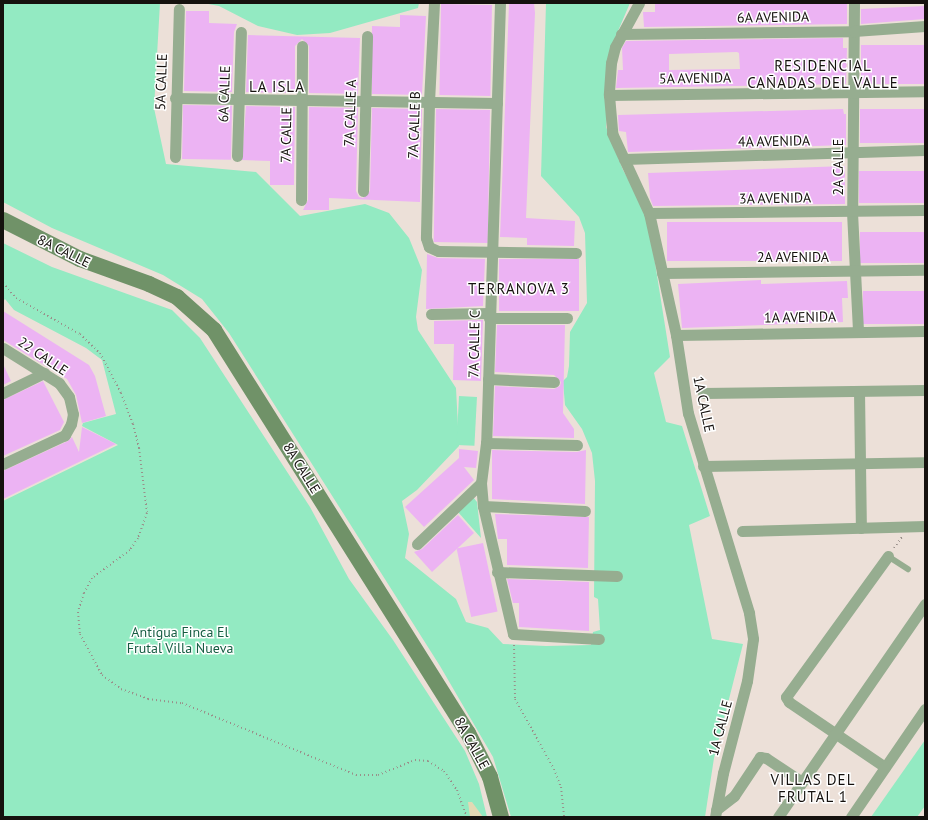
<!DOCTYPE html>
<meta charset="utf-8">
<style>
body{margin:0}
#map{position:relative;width:928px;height:820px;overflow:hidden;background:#ece0d8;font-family:"PT Sans",sans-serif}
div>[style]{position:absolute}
.green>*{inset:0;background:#93eac2;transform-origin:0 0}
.sand>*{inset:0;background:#e3d9b4}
.building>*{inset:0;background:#ecb3f3;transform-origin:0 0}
.path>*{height:2px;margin-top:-1px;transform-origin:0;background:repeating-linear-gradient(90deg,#99908a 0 1px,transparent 0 4px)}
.service>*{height:5.5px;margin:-2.75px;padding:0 2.75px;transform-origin:2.75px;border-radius:2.75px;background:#96ad90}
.minor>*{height:11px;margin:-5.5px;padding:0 5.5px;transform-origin:5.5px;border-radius:5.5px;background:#96ad90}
.secondary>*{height:16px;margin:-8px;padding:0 8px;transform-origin:8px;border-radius:8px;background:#709268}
span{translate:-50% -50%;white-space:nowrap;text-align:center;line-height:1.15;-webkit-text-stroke:3px #fff;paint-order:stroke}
.street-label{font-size:14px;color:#15110e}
.park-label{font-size:14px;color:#155d42}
.neighbourhood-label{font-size:15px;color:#15110e;letter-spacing:1px}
.frame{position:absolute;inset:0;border:4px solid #15110e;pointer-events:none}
</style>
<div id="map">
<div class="green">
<div style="clip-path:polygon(3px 3px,160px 3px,154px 108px,166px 164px,256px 172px,300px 216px,365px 204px,389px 213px,409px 238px,422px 270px,416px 317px,418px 330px,456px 388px,459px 446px,417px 490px,402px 501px,409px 534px,405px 558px,456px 599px,466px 622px,488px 628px,503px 644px,546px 646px,591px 645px,593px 632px,600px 630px,598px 599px,594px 597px,595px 481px,592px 453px,582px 429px,565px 405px,563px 381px,567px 377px,569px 366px,570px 332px,587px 303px,585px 233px,579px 217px,541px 176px,546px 3px,630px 3px,615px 38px,606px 127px,623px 170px,644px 207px,652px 244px,670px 357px,654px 373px,666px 422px,682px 426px,710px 516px,689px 525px,712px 639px,743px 644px,714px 758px,705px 817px,511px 817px,493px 757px,440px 666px,229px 333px,202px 299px,163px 275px,52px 228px,3px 202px)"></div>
<div style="clip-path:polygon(203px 3px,419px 3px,418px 8px,330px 33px,297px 35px,258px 26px,219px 6px)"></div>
<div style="clip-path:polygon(3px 243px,52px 267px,172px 310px,200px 338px,310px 507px,349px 579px,393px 640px,465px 751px,479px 784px,487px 817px,3px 817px,3px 501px,118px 445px,82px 426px,83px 423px,116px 414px,102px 360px,86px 348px,14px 310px,5px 299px,3px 302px)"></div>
<div style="left:459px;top:396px;width:18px;height:49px;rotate:3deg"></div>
<div style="clip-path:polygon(473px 497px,477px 502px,481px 538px,458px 512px)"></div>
<div style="clip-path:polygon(925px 740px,925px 806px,917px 817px,871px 817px)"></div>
</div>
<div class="sand">
<div style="clip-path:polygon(468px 802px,472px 802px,483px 817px,470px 817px)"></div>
</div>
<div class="building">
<div style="clip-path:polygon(509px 3px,534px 3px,535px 13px,526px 218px,575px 221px,574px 246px,527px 245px,527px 238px,500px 237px)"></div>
<div style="clip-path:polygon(655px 3px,847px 3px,847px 24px,644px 27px,643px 12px,655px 12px)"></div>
<div style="left:441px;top:4px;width:51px;height:91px;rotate:1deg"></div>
<div style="clip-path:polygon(925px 6px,925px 19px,861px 24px,861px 9px)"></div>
<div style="clip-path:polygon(186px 11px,209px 11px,209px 23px,237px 24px,234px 32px,232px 92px,184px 91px)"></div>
<div style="clip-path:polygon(400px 15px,426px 16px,422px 95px,372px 94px,372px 26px,400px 27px)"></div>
<div style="clip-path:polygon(248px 35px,360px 38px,358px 94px,309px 93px,309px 46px,302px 39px,295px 46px,295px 93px,246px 92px)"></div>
<div style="clip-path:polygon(evenodd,843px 38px,843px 48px,847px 48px,846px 84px,616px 88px,618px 70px,623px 70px,622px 48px,626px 41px,843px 38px,737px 52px,739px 53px,740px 69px,669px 70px,669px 54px,737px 52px)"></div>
<div style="left:925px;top:45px;width:39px;height:64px;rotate:90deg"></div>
<div style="left:183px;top:105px;width:49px;height:54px;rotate:1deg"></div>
<div style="clip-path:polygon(246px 106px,295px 107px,294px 185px,270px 185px,270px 161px,242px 160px)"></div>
<div style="clip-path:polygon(309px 107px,358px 108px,356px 191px,359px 197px,363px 198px,370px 191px,372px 108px,422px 109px,420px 202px,329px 198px,329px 210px,303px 210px,308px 200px)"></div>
<div style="left:436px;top:109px;width:54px;height:133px;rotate:1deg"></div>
<div style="clip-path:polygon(843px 109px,844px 114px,846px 114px,846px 145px,628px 152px,626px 132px,619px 131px,618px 115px)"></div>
<div style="left:925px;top:109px;width:34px;height:65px;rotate:90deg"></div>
<div style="clip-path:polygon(845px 166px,845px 204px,653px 206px,650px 198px,648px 173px)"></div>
<div style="left:925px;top:171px;width:32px;height:66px;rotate:90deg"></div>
<div style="left:842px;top:222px;width:39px;height:175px;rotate:90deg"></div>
<div style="left:925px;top:232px;width:31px;height:65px;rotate:90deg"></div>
<div style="clip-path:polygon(427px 254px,438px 258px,485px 259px,483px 306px,426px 309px)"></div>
<div style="left:499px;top:259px;width:80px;height:52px"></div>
<div style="clip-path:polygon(761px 280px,761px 284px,847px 281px,848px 298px,842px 298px,843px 322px,682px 328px,678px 284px)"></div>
<div style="left:925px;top:291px;width:33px;height:62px;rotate:90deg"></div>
<div style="clip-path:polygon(3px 311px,89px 365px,95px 376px,106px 416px,82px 423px,76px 395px,67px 379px,3px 340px)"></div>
<div style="clip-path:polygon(483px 320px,481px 381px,453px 380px,454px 344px,434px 344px,434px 321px)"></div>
<div style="clip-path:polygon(497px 325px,565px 325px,563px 413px,574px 429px,574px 438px,493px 436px,495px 386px,554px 389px,560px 386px,561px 382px,554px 375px,495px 372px)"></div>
<div style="clip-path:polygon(3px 364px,11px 381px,3px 385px)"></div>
<div style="clip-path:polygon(43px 381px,64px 422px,60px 430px,3px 456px,3px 400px)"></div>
<div style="clip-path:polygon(82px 427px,116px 444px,3px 499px,3px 471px,68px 441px,72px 437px,79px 452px)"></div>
<div style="clip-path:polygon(459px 449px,478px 451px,476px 468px,464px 467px,474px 480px,424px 527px,405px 507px,459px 458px)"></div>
<div style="clip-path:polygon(492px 450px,577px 452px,586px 450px,585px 504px,492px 499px)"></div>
<div style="clip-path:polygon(495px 514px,589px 517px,588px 568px,507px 565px,507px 539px,498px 539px)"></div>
<div style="clip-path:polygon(458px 515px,474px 533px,432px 572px,414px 552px,422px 549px)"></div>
<div style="left:483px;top:543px;width:70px;height:27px;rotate:78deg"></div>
<div style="clip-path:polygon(507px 579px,589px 582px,589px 631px,519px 627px,519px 603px,513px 603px)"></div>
</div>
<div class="path">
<div style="left:3px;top:283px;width:20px;rotate:49deg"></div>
<div style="left:16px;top:298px;width:73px;rotate:29.4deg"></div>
<div style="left:80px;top:334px;width:28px;rotate:44deg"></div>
<div style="left:100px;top:353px;width:45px;rotate:62.3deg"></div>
<div style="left:121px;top:393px;width:33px;rotate:69deg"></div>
<div style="left:133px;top:424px;width:25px;rotate:76deg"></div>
<div style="left:139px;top:448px;width:65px;rotate:83deg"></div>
<div style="left:147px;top:513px;width:27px;rotate:110deg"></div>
<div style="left:138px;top:538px;width:14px;rotate:124deg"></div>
<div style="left:130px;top:550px;width:47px;rotate:143.6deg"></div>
<div style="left:92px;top:578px;width:17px;rotate:118deg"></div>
<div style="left:84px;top:593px;width:20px;rotate:108deg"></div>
<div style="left:78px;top:612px;width:22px;rotate:85deg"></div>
<div style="left:80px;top:634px;width:47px;rotate:61.8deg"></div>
<div style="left:102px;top:675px;width:24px;rotate:36deg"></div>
<div style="left:121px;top:689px;width:29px;rotate:20deg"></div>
<div style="left:148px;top:699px;width:34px;rotate:7deg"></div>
<div style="left:182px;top:703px;width:188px;rotate:22.5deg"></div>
<div style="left:356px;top:775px;width:22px"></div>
<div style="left:378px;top:775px;width:40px;rotate:-22deg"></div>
<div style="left:415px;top:760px;width:13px;rotate:4deg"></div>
<div style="left:428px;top:761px;width:19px;rotate:32deg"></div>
<div style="left:444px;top:771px;width:23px;rotate:56deg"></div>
<div style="left:457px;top:790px;width:29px;rotate:70deg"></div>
<div style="left:894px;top:548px;width:14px;rotate:-54deg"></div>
<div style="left:514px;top:645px;width:54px;rotate:88.9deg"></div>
<div style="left:515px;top:699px;width:80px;rotate:60.9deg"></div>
<div style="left:554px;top:769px;width:19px;rotate:69deg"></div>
<div style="left:561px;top:787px;width:30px;rotate:84deg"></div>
</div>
<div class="service">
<div style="left:888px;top:556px;width:24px;rotate:33deg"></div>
</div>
<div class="minor">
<div style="left:434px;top:3px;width:99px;rotate:92.9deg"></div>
<div style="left:429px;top:102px;width:136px;rotate:91.3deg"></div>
<div style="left:426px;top:238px;width:9px;rotate:72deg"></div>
<div style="left:429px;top:247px;width:10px;rotate:24deg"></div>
<div style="left:438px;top:251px;width:138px;rotate:0.8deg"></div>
<div style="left:500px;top:3px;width:440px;rotate:91.8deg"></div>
<div style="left:486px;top:443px;width:40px;rotate:97.1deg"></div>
<div style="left:481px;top:483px;width:23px;rotate:85deg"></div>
<div style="left:483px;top:506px;width:131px;rotate:76.8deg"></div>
<div style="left:513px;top:634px;width:86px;rotate:3.3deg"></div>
<div style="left:639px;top:3px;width:50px;rotate:118.6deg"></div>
<div style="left:615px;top:47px;width:16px;rotate:104deg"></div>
<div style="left:611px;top:63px;width:32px;rotate:94deg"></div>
<div style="left:609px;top:95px;width:38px;rotate:85deg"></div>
<div style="left:612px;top:133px;width:88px;rotate:65.2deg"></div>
<div style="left:649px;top:213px;width:125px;rotate:77.5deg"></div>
<div style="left:676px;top:335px;width:79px;rotate:81.3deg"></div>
<div style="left:688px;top:413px;width:209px;rotate:73deg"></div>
<div style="left:749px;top:613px;width:26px;rotate:81deg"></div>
<div style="left:753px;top:639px;width:42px;rotate:98.1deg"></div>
<div style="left:747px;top:681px;width:95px;rotate:104.6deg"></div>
<div style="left:723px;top:773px;width:45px;rotate:100.3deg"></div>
<div style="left:854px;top:3px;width:209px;rotate:90.5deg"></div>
<div style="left:852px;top:212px;width:120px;rotate:87.1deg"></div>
<div style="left:621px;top:34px;width:233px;rotate:-0.7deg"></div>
<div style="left:854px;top:31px;width:71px;rotate:-4deg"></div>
<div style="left:609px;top:95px;width:316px;rotate:-0.7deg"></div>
<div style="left:175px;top:98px;width:322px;rotate:0.9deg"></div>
<div style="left:237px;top:156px;width:124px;rotate:-88.2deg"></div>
<div style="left:175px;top:157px;width:148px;rotate:-88.5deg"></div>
<div style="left:624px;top:159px;width:301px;rotate:-1.7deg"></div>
<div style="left:363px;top:191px;width:155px;rotate:-88.5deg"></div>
<div style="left:301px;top:200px;width:154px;rotate:-89.6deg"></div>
<div style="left:649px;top:213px;width:276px;rotate:-0.6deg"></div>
<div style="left:662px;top:273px;width:263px;rotate:-0.7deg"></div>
<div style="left:431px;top:314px;width:58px;rotate:-1deg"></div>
<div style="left:489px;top:318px;width:78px"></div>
<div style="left:676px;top:335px;width:249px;rotate:-0.9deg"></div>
<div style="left:3px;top:348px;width:66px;rotate:32deg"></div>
<div style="left:59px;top:383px;width:17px;rotate:54deg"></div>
<div style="left:69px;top:397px;width:17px;rotate:77deg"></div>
<div style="left:73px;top:414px;width:10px;rotate:101deg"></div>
<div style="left:71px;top:424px;width:13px;rotate:119deg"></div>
<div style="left:65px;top:435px;width:68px;rotate:154.9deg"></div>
<div style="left:488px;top:379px;width:66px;rotate:2.6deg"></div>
<div style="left:859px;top:391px;width:137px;rotate:89.2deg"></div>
<div style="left:3px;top:393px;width:46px;rotate:-26deg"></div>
<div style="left:703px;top:393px;width:222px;rotate:-0.8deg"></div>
<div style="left:486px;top:443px;width:91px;rotate:1.3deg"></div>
<div style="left:703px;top:466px;width:222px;rotate:-1deg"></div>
<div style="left:483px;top:506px;width:102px;rotate:2.8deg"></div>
<div style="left:742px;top:531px;width:183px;rotate:-1.6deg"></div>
<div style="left:417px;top:544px;width:88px;rotate:-43.6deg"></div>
<div style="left:497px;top:572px;width:120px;rotate:1.9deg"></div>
<div style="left:885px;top:767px;width:116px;rotate:-145.9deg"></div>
<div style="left:789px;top:702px;width:6px;rotate:-121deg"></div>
<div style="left:786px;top:697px;width:174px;rotate:-54.1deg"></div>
<div style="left:716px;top:810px;width:23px;rotate:-38deg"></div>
<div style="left:734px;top:796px;width:47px;rotate:-56.3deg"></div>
<div style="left:760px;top:757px;width:6px;rotate:9deg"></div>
<div style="left:766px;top:758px;width:43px;rotate:33.7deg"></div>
<div style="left:778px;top:817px;width:259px;rotate:-55.4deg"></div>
<div style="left:851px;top:817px;width:131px;rotate:-55.6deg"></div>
</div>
<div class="secondary">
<div style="left:3px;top:220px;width:86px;rotate:26.9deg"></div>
<div style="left:80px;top:259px;width:73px;rotate:19.9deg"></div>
<div style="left:149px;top:284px;width:31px;rotate:25deg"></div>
<div style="left:177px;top:297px;width:50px;rotate:41.7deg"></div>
<div style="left:214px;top:330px;width:476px;rotate:57.8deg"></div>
<div style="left:468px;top:733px;width:49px;rotate:63.4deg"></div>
<div style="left:490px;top:777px;width:41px;rotate:74.6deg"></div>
</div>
<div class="street-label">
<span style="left:773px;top:17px;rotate:-1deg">6A AVENIDA</span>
<span style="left:695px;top:78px;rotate:-1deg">5A AVENIDA</span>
<span style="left:161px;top:82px;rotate:-88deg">5A CALLE</span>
<span style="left:224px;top:94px;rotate:-88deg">6A CALLE</span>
<span style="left:350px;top:113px;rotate:-88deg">7A CALLE A</span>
<span style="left:414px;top:125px;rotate:-88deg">7A CALLE B</span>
<span style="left:286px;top:135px;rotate:-89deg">7A CALLE</span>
<span style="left:774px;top:141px;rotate:-1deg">4A AVENIDA</span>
<span style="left:838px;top:167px;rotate:-90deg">2A CALLE</span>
<span style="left:775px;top:198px;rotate:-1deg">3A AVENIDA</span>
<span style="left:64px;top:251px;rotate:26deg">8A CALLE</span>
<span style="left:793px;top:257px">2A AVENIDA</span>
<span style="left:800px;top:317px;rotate:-1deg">1A AVENIDA</span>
<span style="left:474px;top:344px;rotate:-89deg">7A CALLE C</span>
<span style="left:43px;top:356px;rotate:34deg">22 CALLE</span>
<span style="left:704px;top:404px;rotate:78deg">1A CALLE</span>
<span style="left:302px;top:468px;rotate:58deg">8A CALLE</span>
<span style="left:720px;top:728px;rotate:-75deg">1A CALLE</span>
<span style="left:472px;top:743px;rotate:61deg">8A CALLE</span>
</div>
<div class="park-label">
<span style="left:180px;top:640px">Antigua Finca El<br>Frutal Villa Nueva</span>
</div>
<div class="neighbourhood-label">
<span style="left:823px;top:74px">RESIDENCIAL<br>CAÑADAS DEL VALLE</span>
<span style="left:277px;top:87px">LA ISLA</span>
<span style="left:519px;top:289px">TERRANOVA 3</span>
<span style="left:813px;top:788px">VILLAS DEL<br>FRUTAL 1</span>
</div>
<div class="frame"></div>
</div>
